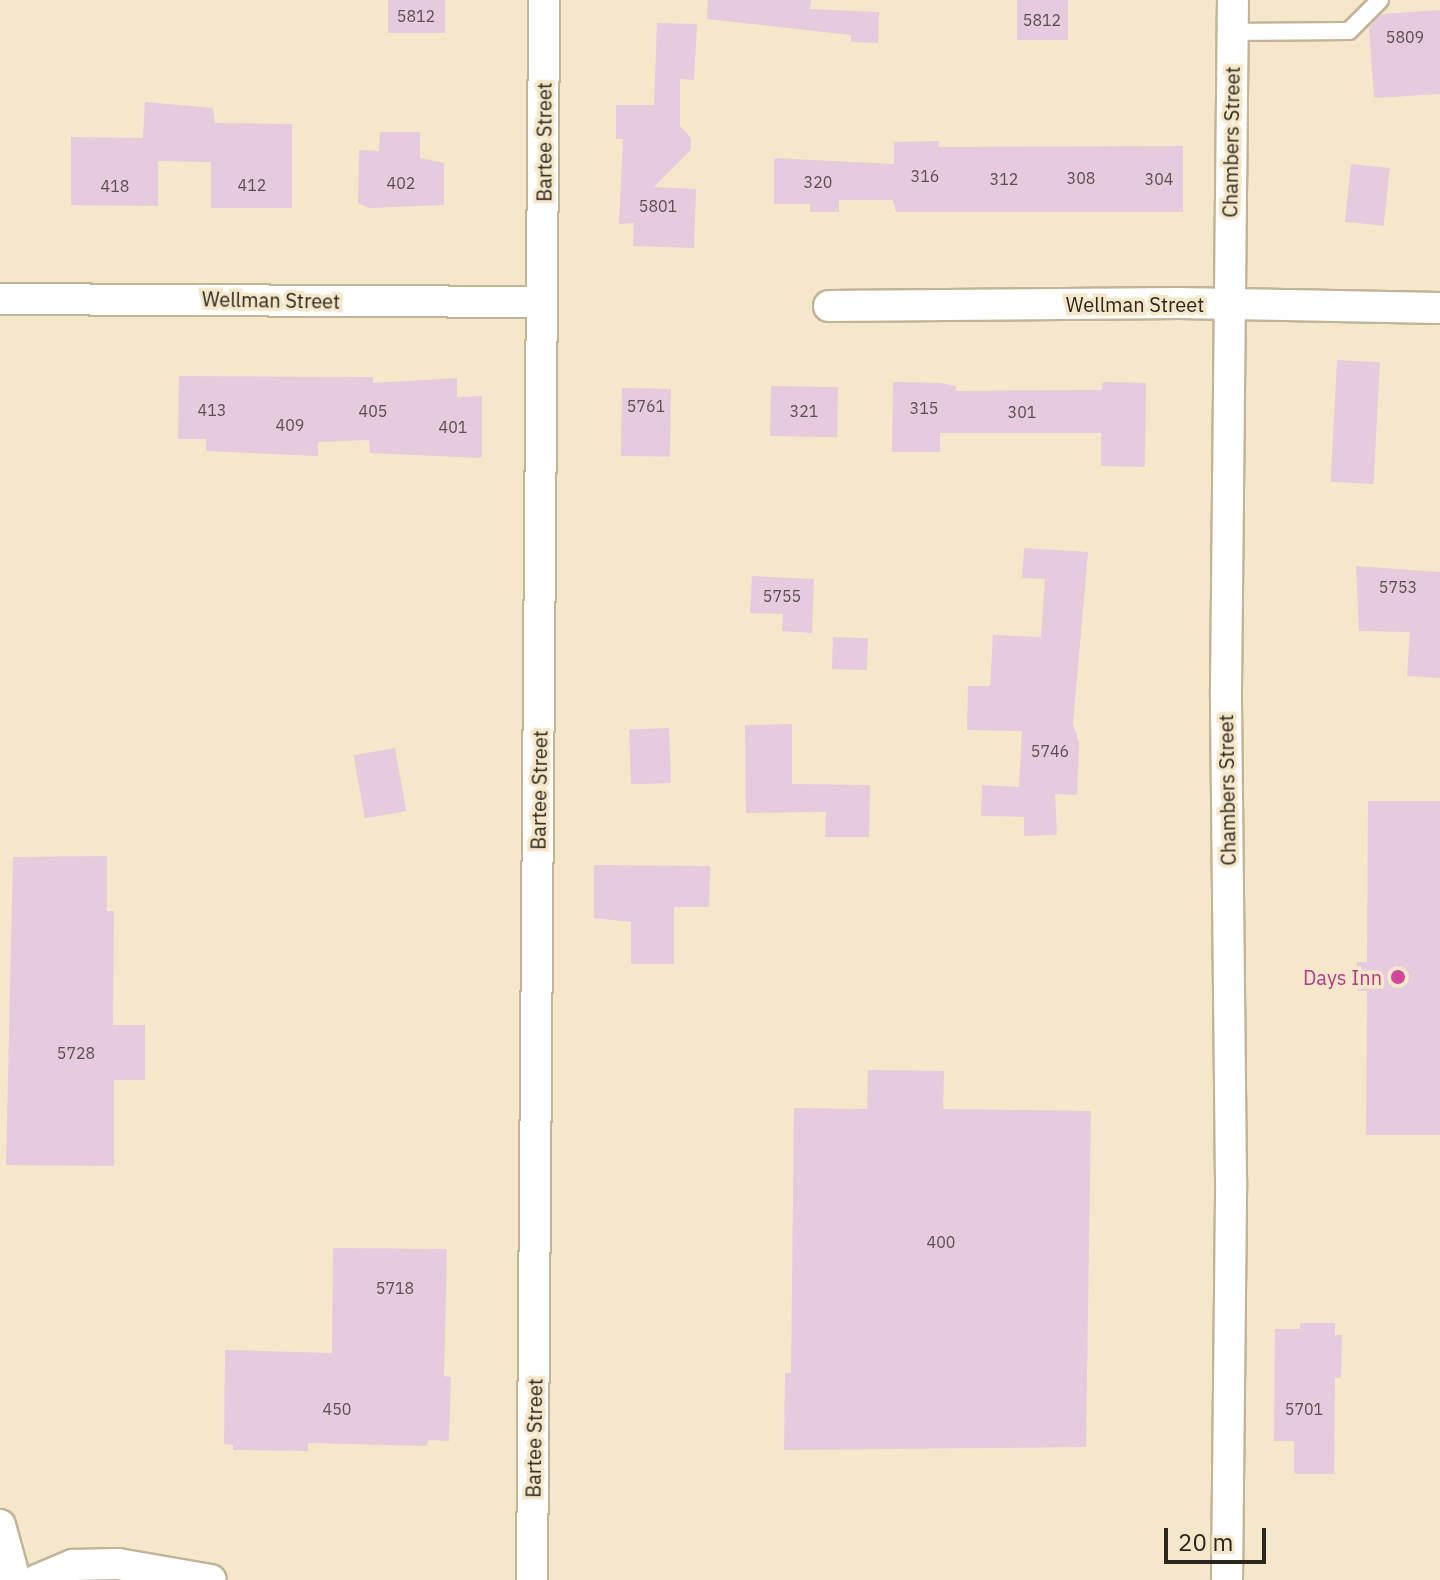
<!DOCTYPE html>
<style>
body{margin:0}
#map{position:relative;width:1440px;height:1580px;overflow:hidden;background:#f5e7ca;font-family:"IBM Plex Sans",sans-serif}
div>[style]{position:absolute}
.building>*{inset:0;background:#e6cade;transform-origin:0 0}
.roads{filter:drop-shadow(2px 0 #c2b498) drop-shadow(-2px 0 #c2b498) drop-shadow(0 2px #c2b498) drop-shadow(0 -2px #c2b498)}
.service>*{height:16px;margin:-8px;padding:0 8px;transform-origin:8px;border-radius:8px;background:#fff}
.minor>*{height:30px;margin:-15px;padding:0 15px;transform-origin:15px;border-radius:15px;background:#fff}
.dots>*{width:22px;height:22px;translate:-50% -50%;box-sizing:border-box;border:4px solid #f5e7ca;border-radius:50%}
span{translate:-50% -50%;white-space:nowrap;text-align:center;line-height:1.15;-webkit-text-stroke:7px #f5e7ca;paint-order:stroke}
.number-label{font-size:16px;color:#5a504c}
.number-label span{-webkit-text-stroke-width:0}
.street-label{font-size:20px;color:#2c271c}
.hotel-label{font-size:20px;color:#b23c85}
.right{translate:-100% -50%;text-align:right}
.scale{position:absolute;left:1164px;top:1528px;width:102px;height:36px;box-sizing:border-box;border:4px solid #2c271c;border-top:0;padding-left:10px;font-size:24px;line-height:28px;white-space:nowrap;color:#2c271c;-webkit-text-stroke:6px #f5e7ca;paint-order:stroke}
</style>
<div id="map">
<div class="building">
<div style="left:388px;top:0;width:57px;height:33px"></div>
<div style="clip-path:polygon(708px 0,811px 0,810px 9px,879px 12px,878px 43px,851px 42px,851px 35px,707px 19px)"></div>
<div style="left:1017px;top:0;width:51px;height:40px"></div>
<div style="clip-path:polygon(1440px 10px,1440px 94px,1374px 98px,1369px 27px,1382px 14px)"></div>
<div style="clip-path:polygon(657px 23px,697px 24px,694px 80px,680px 79px,680px 126px,691px 138px,691px 150px,654px 187px,696px 189px,694px 248px,633px 246px,634px 223px,619px 224px,623px 139px,616px 139px,616px 105px,654px 105px)"></div>
<div style="clip-path:polygon(145px 102px,213px 108px,215px 123px,292px 124px,292px 208px,211px 208px,211px 162px,158px 161px,158px 206px,71px 205px,71px 137px,143px 138px)"></div>
<div style="clip-path:polygon(380px 132px,420px 132px,420px 158px,444px 163px,444px 205px,369px 208px,358px 203px,359px 150px,379px 151px)"></div>
<div style="clip-path:polygon(939px 141px,938px 147px,1183px 146px,1183px 212px,896px 212px,893px 200px,839px 200px,839px 212px,810px 212px,810px 204px,774px 204px,774px 158px,894px 164px,894px 142px)"></div>
<div style="left:1351px;top:164px;width:39px;height:58px;rotate:6deg"></div>
<div style="left:1337px;top:360px;width:43px;height:122px;rotate:3deg"></div>
<div style="clip-path:polygon(179px 376px,373px 377px,373px 383px,457px 378px,457px 397px,482px 396px,482px 458px,370px 453px,369px 440px,318px 442px,318px 456px,206px 451px,206px 439px,178px 439px)"></div>
<div style="clip-path:polygon(893px 382px,940px 383px,956px 386px,956px 391px,1102px 390px,1102px 382px,1146px 383px,1145px 467px,1101px 466px,1101px 433px,940px 433px,940px 452px,892px 452px)"></div>
<div style="left:771px;top:386px;width:67px;height:50px;rotate:1deg"></div>
<div style="left:622px;top:388px;width:49px;height:68px;rotate:1deg"></div>
<div style="clip-path:polygon(1024px 548px,1088px 552px,1073px 724px,1079px 743px,1077px 795px,1055px 794px,1057px 835px,1024px 836px,1024px 817px,981px 816px,982px 785px,1019px 787px,1022px 731px,967px 730px,968px 686px,990px 686px,993px 635px,1041px 637px,1045px 579px,1022px 578px)"></div>
<div style="clip-path:polygon(1356px 566px,1440px 572px,1440px 678px,1407px 676px,1410px 632px,1359px 631px)"></div>
<div style="clip-path:polygon(752px 576px,814px 579px,812px 633px,782px 631px,783px 614px,750px 613px)"></div>
<div style="left:833px;top:637px;width:35px;height:32px;rotate:2deg"></div>
<div style="clip-path:polygon(792px 724px,792px 784px,870px 785px,869px 837px,825px 837px,826px 812px,746px 813px,745px 725px)"></div>
<div style="left:669px;top:728px;width:55px;height:40px;rotate:88deg"></div>
<div style="left:395px;top:748px;width:64px;height:42px;rotate:80deg"></div>
<div style="clip-path:polygon(1368px 801px,1440px 801px,1440px 1135px,1366px 1135px,1367px 991px,1357px 991px,1357px 962px,1367px 962px)"></div>
<div style="clip-path:polygon(107px 856px,107px 911px,114px 911px,113px 1025px,145px 1025px,145px 1080px,114px 1080px,114px 1166px,6px 1165px,13px 857px)"></div>
<div style="clip-path:polygon(594px 865px,710px 866px,709px 907px,674px 907px,674px 964px,631px 964px,631px 922px,594px 918px)"></div>
<div style="clip-path:polygon(868px 1070px,944px 1071px,943px 1109px,1091px 1111px,1086px 1447px,784px 1450px,785px 1373px,791px 1373px,794px 1108px,867px 1109px)"></div>
<div style="clip-path:polygon(333px 1248px,447px 1249px,444px 1376px,451px 1377px,449px 1441px,428px 1440px,427px 1446px,308px 1443px,308px 1451px,233px 1450px,233px 1445px,224px 1444px,225px 1350px,332px 1353px)"></div>
<div style="clip-path:polygon(1300px 1323px,1335px 1323px,1335px 1335px,1342px 1335px,1341px 1378px,1335px 1378px,1334px 1474px,1294px 1474px,1294px 1441px,1274px 1441px,1275px 1329px,1300px 1329px)"></div>
</div>
<div class="roads">
<div class="service">
<div style="left:1232px;top:32px;width:117px;rotate:-0.5deg"></div>
<div style="left:1349px;top:31px;width:44px;rotate:-45deg"></div>
</div>
<div class="minor">
<div style="left:0;top:299px;width:542px;rotate:0.32deg"></div>
<div style="left:829px;top:306px;width:350px;rotate:-0.5deg"></div>
<div style="left:1179px;top:303px;width:261px;rotate:1.1deg"></div>
<div style="left:0;top:1525px;width:57px;rotate:74.7deg"></div>
<div style="left:37px;top:1580px;width:39px;rotate:-23deg"></div>
<div style="left:73px;top:1565px;width:45px;rotate:-1.3deg"></div>
<div style="left:118px;top:1564px;width:94px;rotate:9.8deg"></div>
<div style="left:532px;top:1580px;width:1580px;rotate:-89.56deg"></div>
<div style="left:1227px;top:1580px;width:400px;rotate:-89.4deg"></div>
<div style="left:1231px;top:1180px;width:491px;rotate:-90.6deg"></div>
<div style="left:1226px;top:689px;width:689px;rotate:-89.42deg"></div>
</div>
</div>
<div class="dots">
<div style="left:1398px;top:977px;background:#d1479c"></div>
</div>
<div class="number-label">
<span style="left:416px;top:16px">5812</span>
<span style="left:1042px;top:20px">5812</span>
<span style="left:1405px;top:37px">5809</span>
<span style="left:925px;top:176px">316</span>
<span style="left:1081px;top:178px">308</span>
<span style="left:1004px;top:179px">312</span>
<span style="left:1159px;top:179px">304</span>
<span style="left:818px;top:182px">320</span>
<span style="left:401px;top:183px">402</span>
<span style="left:252px;top:185px">412</span>
<span style="left:115px;top:186px">418</span>
<span style="left:658px;top:206px">5801</span>
<span style="left:646px;top:406px">5761</span>
<span style="left:924px;top:408px">315</span>
<span style="left:212px;top:410px">413</span>
<span style="left:373px;top:411px">405</span>
<span style="left:804px;top:411px">321</span>
<span style="left:1022px;top:412px">301</span>
<span style="left:290px;top:425px">409</span>
<span style="left:453px;top:427px">401</span>
<span style="left:1398px;top:587px">5753</span>
<span style="left:782px;top:596px">5755</span>
<span style="left:1050px;top:751px">5746</span>
<span style="left:76px;top:1053px">5728</span>
<span style="left:941px;top:1242px">400</span>
<span style="left:395px;top:1288px">5718</span>
<span style="left:337px;top:1409px">450</span>
<span style="left:1304px;top:1409px">5701</span>
</div>
<div class="street-label">
<span style="left:544px;top:142px;rotate:-90deg">Bartee Street</span>
<span style="left:1231px;top:142px;rotate:-89deg">Chambers Street</span>
<span style="left:271px;top:300px;rotate:1deg">Wellman Street</span>
<span style="left:1135px;top:304px">Wellman Street</span>
<span style="left:539px;top:790px;rotate:-89deg">Bartee Street</span>
<span style="left:1227px;top:790px;rotate:-91deg">Chambers Street</span>
<span style="left:534px;top:1438px;rotate:-89deg">Bartee Street</span>
</div>
<div class="hotel-label">
<span class="right" style="left:1382px;top:977px">Days Inn</span>
</div>
<div class="scale">20 m</div>
</div>
